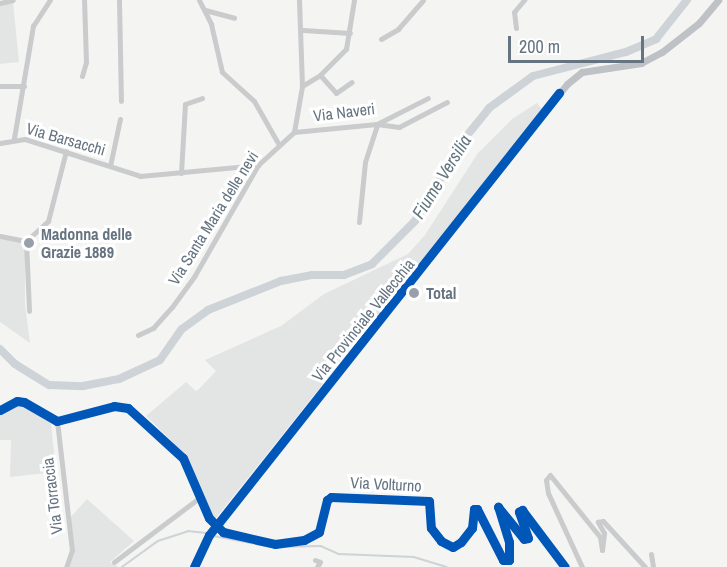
<!DOCTYPE html>
<style>
body{margin:0}
#map{position:relative;width:727px;height:567px;overflow:hidden;background:#f4f4f3;font-family:"Archivo Narrow",sans-serif}
div>[style]{position:absolute}
.built>*{inset:0;background:#e3e4e4}
.stream>*{height:1.5px;margin:-0.75px;padding:0 0.75px;transform-origin:0.75px;border-radius:0.75px;background:#cdd3d6}
.river>*{height:8px;margin:-4px;padding:0 4px;transform-origin:4px;border-radius:4px;background:#cdd3d6}
.minor>*{height:5px;margin:-2.5px;padding:0 2.5px;transform-origin:2.5px;border-radius:2.5px;background:#cacbcc}
.major>*{height:7px;margin:-3.5px;padding:0 3.5px;transform-origin:3.5px;border-radius:3.5px;background:#bec2c6}
.cycleway>*{height:9px;margin:-4.5px;padding:0 4.5px;transform-origin:4.5px;border-radius:4.5px;background:#0057b8}
.dots>*{width:16px;height:16px;translate:-50% -50%;box-sizing:border-box;border:3px solid #fff;border-radius:50%}
span{translate:-50% -50%;white-space:nowrap;text-align:center;line-height:1.15;-webkit-text-stroke:6px #fff;paint-order:stroke}
.street-label{font-size:16px;color:#667481}
.poi-label{font-size:16px;color:#667481;font-weight:700}
.left{translate:0 -50%;text-align:left}
.water-label{font-size:18px;color:#61767f;font-style:italic}
.scale{position:absolute;left:508px;top:36px;width:136px;height:27px;box-sizing:border-box;border:3px solid #667481;border-top:0;padding-left:8px;font-size:18px;line-height:21px;white-space:nowrap;color:#667481;-webkit-text-stroke:4px #fff;paint-order:stroke}
</style>
<div id="map">
<div class="built">
<div style="clip-path:polygon(13px 2px,19px 62px,0 64px,0 6px)"></div>
<div style="clip-path:polygon(537px 103px,542px 109px,216px 518px,211px 516px,184px 453px,146px 416px,186px 382px,196px 391px,200px 388px,216px 371px,205px 360px,281px 326px,324px 294px,408px 254px,425px 235px,478px 153px,512px 119px)"></div>
<div style="clip-path:polygon(0 239px,22px 242px,25px 251px,25px 304px,30px 343px,0 322px)"></div>
<div style="clip-path:polygon(11px 406px,24px 406px,51px 423px,56px 472px,10px 477px,11px 440px,0 440px,0 413px)"></div>
<div style="clip-path:polygon(87px 499px,134px 541px,110px 562px,118px 567px,68px 567px,72px 556px,69px 519px)"></div>
</div>
<div class="stream">
<div style="left:214px;top:536px;width:59px;rotate:10.7deg"></div>
<div style="left:272px;top:547px;width:49px;rotate:-1.2deg"></div>
<div style="left:321px;top:546px;width:20px;rotate:24deg"></div>
<div style="left:339px;top:554px;width:75px;rotate:2.3deg"></div>
<div style="left:414px;top:557px;width:34px;rotate:17deg"></div>
<div style="left:122px;top:567px;width:44px;rotate:-35.8deg"></div>
<div style="left:158px;top:541px;width:32px;rotate:-18deg"></div>
<div style="left:188px;top:531px;width:18px;rotate:6deg"></div>
</div>
<div class="river">
<div style="left:0;top:349px;width:21px;rotate:45deg"></div>
<div style="left:15px;top:364px;width:40px;rotate:32deg"></div>
<div style="left:49px;top:385px;width:34px;rotate:2deg"></div>
<div style="left:83px;top:386px;width:37px;rotate:-11deg"></div>
<div style="left:119px;top:379px;width:45px;rotate:-24.9deg"></div>
<div style="left:160px;top:360px;width:38px;rotate:-55deg"></div>
<div style="left:182px;top:329px;width:32px;rotate:-36deg"></div>
<div style="left:208px;top:310px;width:79px;rotate:-21.7deg"></div>
<div style="left:281px;top:281px;width:32px;rotate:-11deg"></div>
<div style="left:312px;top:275px;width:32px"></div>
<div style="left:344px;top:275px;width:30px;rotate:-21deg"></div>
<div style="left:372px;top:264px;width:61px;rotate:-45deg"></div>
<div style="left:415px;top:221px;width:97px;rotate:-58.9deg"></div>
<div style="left:465px;top:138px;width:38px;rotate:-51deg"></div>
<div style="left:489px;top:108px;width:54px;rotate:-36deg"></div>
<div style="left:533px;top:76px;width:96px;rotate:-14.5deg"></div>
<div style="left:626px;top:52px;width:33px;rotate:-23deg"></div>
<div style="left:656px;top:39px;width:50px;rotate:-51.5deg"></div>
</div>
<div class="minor">
<div style="left:119px;top:0;width:101px;rotate:88.9deg"></div>
<div style="left:199px;top:0;width:27px;rotate:63deg"></div>
<div style="left:211px;top:24px;width:49px;rotate:77.1deg"></div>
<div style="left:222px;top:72px;width:43px;rotate:42.2deg"></div>
<div style="left:254px;top:101px;width:48px;rotate:60.3deg"></div>
<div style="left:0;top:3px;width:13px;rotate:-13deg"></div>
<div style="left:205px;top:10px;width:30px;rotate:15deg"></div>
<div style="left:516px;top:28px;width:16px;rotate:-97deg"></div>
<div style="left:514px;top:12px;width:16px;rotate:-50deg"></div>
<div style="left:303px;top:30px;width:47px;rotate:3.7deg"></div>
<div style="left:381px;top:39px;width:20px;rotate:-30deg"></div>
<div style="left:398px;top:29px;width:38px;rotate:-49deg"></div>
<div style="left:320px;top:75px;width:24px;rotate:48deg"></div>
<div style="left:336px;top:93px;width:19px;rotate:-35deg"></div>
<div style="left:82px;top:76px;width:15px;rotate:-74deg"></div>
<div style="left:86px;top:62px;width:62px;rotate:-91.8deg"></div>
<div style="left:0;top:86px;width:24px"></div>
<div style="left:302px;top:86px;width:21px;rotate:-31deg"></div>
<div style="left:320px;top:75px;width:37px;rotate:-45deg"></div>
<div style="left:346px;top:49px;width:50px;rotate:-80.7deg"></div>
<div style="left:294px;top:132px;width:83px;rotate:-5.5deg"></div>
<div style="left:377px;top:124px;width:57px;rotate:-27deg"></div>
<div style="left:14px;top:138px;width:114px;rotate:-80.4deg"></div>
<div style="left:33px;top:26px;width:31px;rotate:-57deg"></div>
<div style="left:0;top:143px;width:25px;rotate:-9deg"></div>
<div style="left:25px;top:139px;width:121px;rotate:17.8deg"></div>
<div style="left:140px;top:176px;width:119px;rotate:-5.3deg"></div>
<div style="left:110px;top:166px;width:48px;rotate:-78deg"></div>
<div style="left:181px;top:173px;width:69px;rotate:-86.7deg"></div>
<div style="left:185px;top:104px;width:18px;rotate:-19deg"></div>
<div style="left:359px;top:222px;width:60px;rotate:-84.3deg"></div>
<div style="left:365px;top:162px;width:40px;rotate:-72deg"></div>
<div style="left:377px;top:124px;width:22px;rotate:8deg"></div>
<div style="left:399px;top:127px;width:54px;rotate:-27.5deg"></div>
<div style="left:0;top:236px;width:26px;rotate:11deg"></div>
<div style="left:26px;top:241px;width:30px;rotate:-42deg"></div>
<div style="left:48px;top:221px;width:72px;rotate:-75.6deg"></div>
<div style="left:26px;top:241px;width:70px;rotate:87.5deg"></div>
<div style="left:138px;top:335px;width:17px;rotate:-25deg"></div>
<div style="left:153px;top:328px;width:28px;rotate:-48deg"></div>
<div style="left:172px;top:307px;width:39px;rotate:-54deg"></div>
<div style="left:195px;top:275px;width:127px;rotate:-60.2deg"></div>
<div style="left:258px;top:165px;width:49px;rotate:-42.5deg"></div>
<div style="left:294px;top:132px;width:47px;rotate:-80.1deg"></div>
<div style="left:302px;top:86px;width:86px;rotate:-92deg"></div>
<div style="left:0;top:410px;width:19px;rotate:-28deg"></div>
<div style="left:17px;top:401px;width:7px;rotate:8deg"></div>
<div style="left:24px;top:402px;width:38px;rotate:30deg"></div>
<div style="left:57px;top:421px;width:59px;rotate:-14.7deg"></div>
<div style="left:114px;top:406px;width:14px;rotate:8deg"></div>
<div style="left:128px;top:408px;width:74px;rotate:42.3deg"></div>
<div style="left:183px;top:458px;width:65px;rotate:66.6deg"></div>
<div style="left:209px;top:518px;width:20px;rotate:45deg"></div>
<div style="left:223px;top:532px;width:53px;rotate:13deg"></div>
<div style="left:275px;top:544px;width:29px;rotate:-8deg"></div>
<div style="left:304px;top:540px;width:17px;rotate:-28deg"></div>
<div style="left:319px;top:532px;width:33px;rotate:-76deg"></div>
<div style="left:327px;top:500px;width:5px;rotate:-37deg"></div>
<div style="left:331px;top:497px;width:98px;rotate:2.3deg"></div>
<div style="left:429px;top:501px;width:27px;rotate:86deg"></div>
<div style="left:431px;top:528px;width:16px;rotate:52deg"></div>
<div style="left:441px;top:541px;width:13px;rotate:27deg"></div>
<div style="left:453px;top:547px;width:9px;rotate:-32deg"></div>
<div style="left:461px;top:542px;width:18px;rotate:-52deg"></div>
<div style="left:472px;top:528px;width:19px;rotate:-84deg"></div>
<div style="left:474px;top:509px;width:3px"></div>
<div style="left:477px;top:509px;width:57px;rotate:63deg"></div>
<div style="left:503px;top:560px;width:6px"></div>
<div style="left:509px;top:560px;width:18px;rotate:-90deg"></div>
<div style="left:509px;top:542px;width:37px;rotate:-107deg"></div>
<div style="left:498px;top:507px;width:41px;rotate:50.9deg"></div>
<div style="left:524px;top:539px;width:4px;rotate:-14deg"></div>
<div style="left:528px;top:538px;width:28px;rotate:-109deg"></div>
<div style="left:519px;top:512px;width:4px;rotate:-34deg"></div>
<div style="left:522px;top:510px;width:71px;rotate:53deg"></div>
<div style="left:57px;top:421px;width:130px;rotate:83.4deg"></div>
<div style="left:72px;top:550px;width:18px;rotate:109deg"></div>
<div style="left:651px;top:554px;width:13px;rotate:81deg"></div>
<div style="left:315px;top:560px;width:5px;rotate:22deg"></div>
<div style="left:320px;top:562px;width:6px;rotate:121deg"></div>
<div style="left:114px;top:562px;width:106px;rotate:-37deg"></div>
<div style="left:582px;top:567px;width:81px;rotate:-114.7deg"></div>
<div style="left:548px;top:493px;width:13px;rotate:-99deg"></div>
<div style="left:546px;top:480px;width:6px;rotate:-51deg"></div>
<div style="left:550px;top:475px;width:80px;rotate:51.1deg"></div>
<div style="left:600px;top:537px;width:13px;rotate:81deg"></div>
<div style="left:602px;top:550px;width:17px;rotate:-83deg"></div>
<div style="left:604px;top:533px;width:13px;rotate:-119deg"></div>
<div style="left:598px;top:522px;width:5px;rotate:-11deg"></div>
<div style="left:603px;top:521px;width:62px;rotate:47.6deg"></div>
</div>
<div class="major">
<div style="left:194px;top:567px;width:35px;rotate:-65deg"></div>
<div style="left:209px;top:535px;width:576px;rotate:-51.56deg"></div>
<div style="left:567px;top:84px;width:19px;rotate:-39deg"></div>
<div style="left:582px;top:72px;width:60px;rotate:-8.7deg"></div>
<div style="left:641px;top:63px;width:24px;rotate:-28deg"></div>
<div style="left:662px;top:52px;width:47px;rotate:-38.1deg"></div>
<div style="left:699px;top:23px;width:30px;rotate:-50deg"></div>
</div>
<div class="cycleway">
<div style="left:0;top:410px;width:19px;rotate:-28deg"></div>
<div style="left:17px;top:401px;width:7px;rotate:8deg"></div>
<div style="left:24px;top:402px;width:38px;rotate:30deg"></div>
<div style="left:57px;top:421px;width:59px;rotate:-14.7deg"></div>
<div style="left:114px;top:406px;width:14px;rotate:8deg"></div>
<div style="left:128px;top:408px;width:74px;rotate:42.3deg"></div>
<div style="left:183px;top:458px;width:65px;rotate:66.6deg"></div>
<div style="left:209px;top:518px;width:20px;rotate:45deg"></div>
<div style="left:223px;top:532px;width:53px;rotate:13deg"></div>
<div style="left:275px;top:544px;width:29px;rotate:-8deg"></div>
<div style="left:304px;top:540px;width:17px;rotate:-28deg"></div>
<div style="left:319px;top:532px;width:33px;rotate:-76deg"></div>
<div style="left:327px;top:500px;width:5px;rotate:-37deg"></div>
<div style="left:331px;top:497px;width:98px;rotate:2.3deg"></div>
<div style="left:429px;top:501px;width:27px;rotate:86deg"></div>
<div style="left:431px;top:528px;width:16px;rotate:52deg"></div>
<div style="left:441px;top:541px;width:13px;rotate:27deg"></div>
<div style="left:453px;top:547px;width:9px;rotate:-32deg"></div>
<div style="left:461px;top:542px;width:18px;rotate:-52deg"></div>
<div style="left:472px;top:528px;width:19px;rotate:-84deg"></div>
<div style="left:474px;top:509px;width:3px"></div>
<div style="left:477px;top:509px;width:57px;rotate:63deg"></div>
<div style="left:503px;top:560px;width:6px"></div>
<div style="left:509px;top:560px;width:18px;rotate:-90deg"></div>
<div style="left:509px;top:542px;width:37px;rotate:-107deg"></div>
<div style="left:498px;top:507px;width:41px;rotate:50.9deg"></div>
<div style="left:524px;top:539px;width:4px;rotate:-14deg"></div>
<div style="left:528px;top:538px;width:28px;rotate:-109deg"></div>
<div style="left:519px;top:512px;width:4px;rotate:-34deg"></div>
<div style="left:522px;top:510px;width:71px;rotate:53deg"></div>
<div style="left:194px;top:567px;width:35px;rotate:-65deg"></div>
<div style="left:209px;top:535px;width:564px;rotate:-51.63deg"></div>
</div>
<div class="dots">
<div style="left:29px;top:243px;background:#98a1a9"></div>
<div style="left:414px;top:293px;background:#98a1a9"></div>
</div>
<div class="street-label">
<span style="left:344px;top:112px;rotate:-7deg">Via Naveri</span>
<span style="left:66px;top:139px;rotate:16deg">Via Barsacchi</span>
<span style="left:213px;top:218px;rotate:-58deg">Via Santa Maria delle nevi</span>
<span style="left:363px;top:320px;rotate:-51deg">Via Provinciale Vallecchia</span>
<span style="left:386px;top:484px;rotate:3deg">Via Volturno</span>
<span style="left:52px;top:496px;rotate:-97deg">Via Torraccia</span>
</div>
<div class="poi-label">
<span class="left" style="left:41px;top:243px">Madonna delle<br>Grazie 1889</span>
<span class="left" style="left:426px;top:293px">Total</span>
</div>
<div class="water-label">
<span style="left:442px;top:177px;rotate:-58deg">Fiume Versilia</span>
</div>
<div class="scale">200 m</div>
</div>
